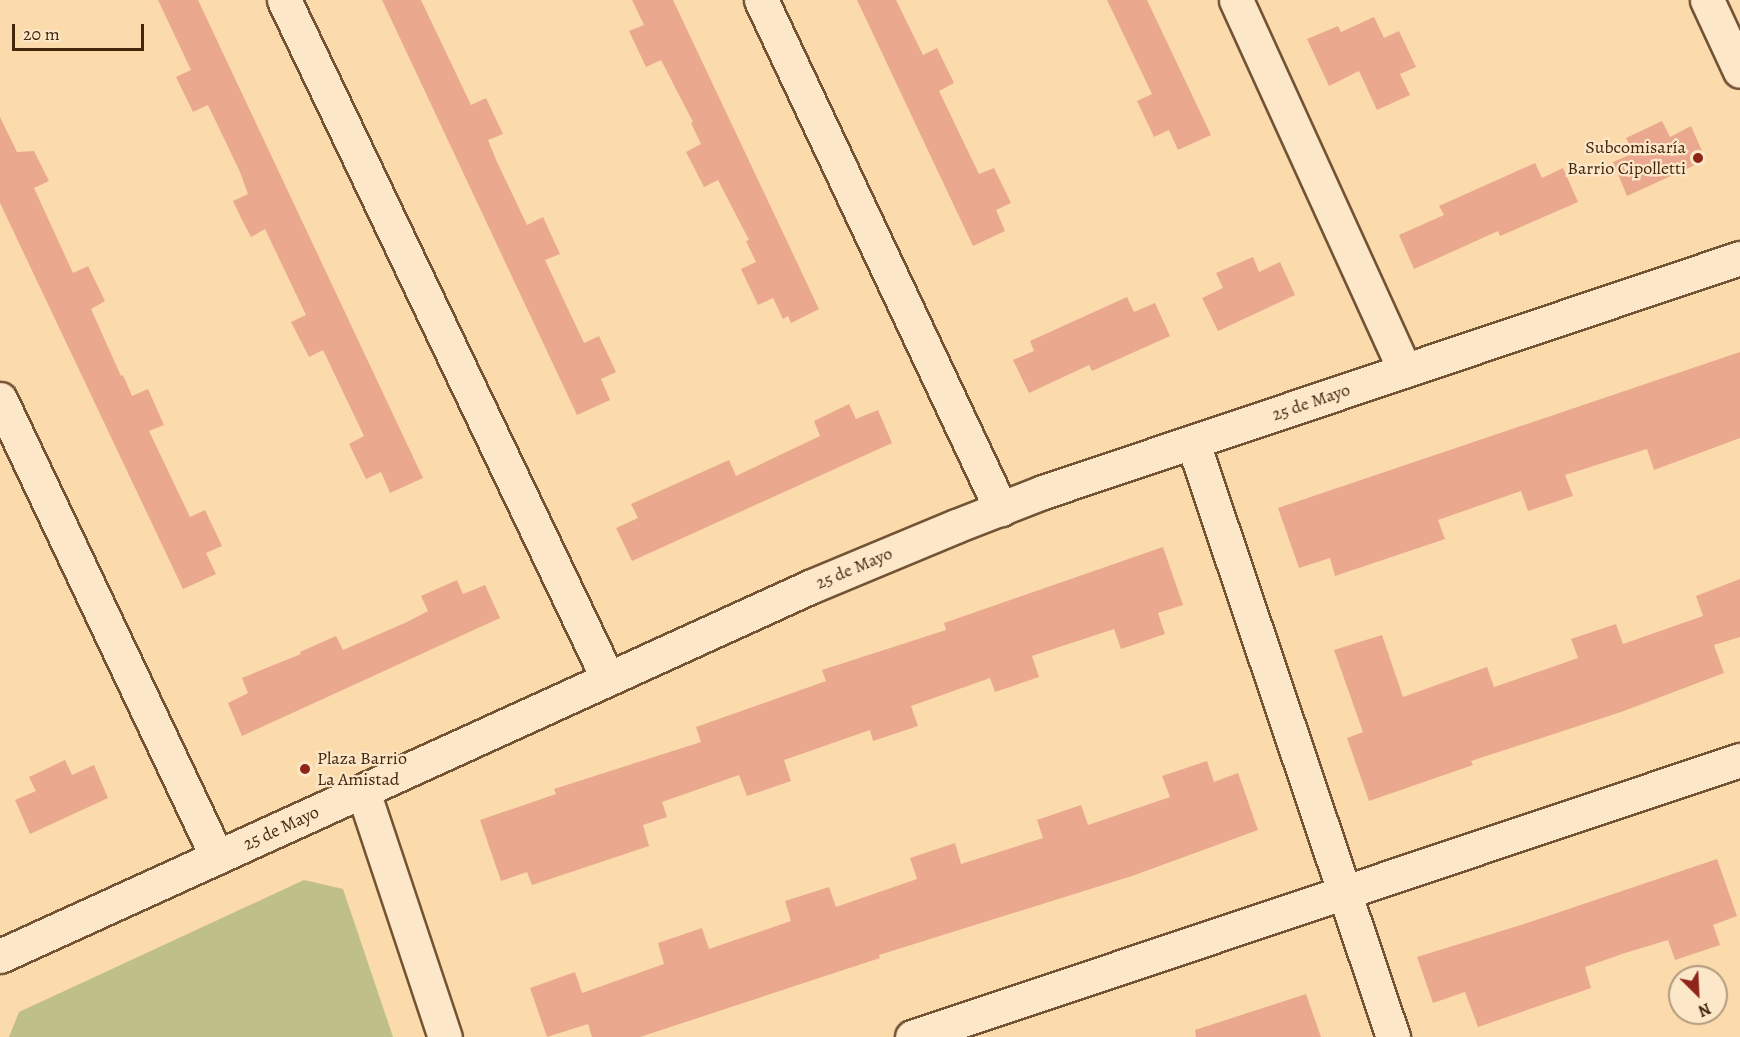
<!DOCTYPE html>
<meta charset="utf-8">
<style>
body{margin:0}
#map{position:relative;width:1740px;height:1037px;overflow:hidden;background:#fbdaac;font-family:Alegreya,serif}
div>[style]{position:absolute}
.green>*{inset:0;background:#bfbf89}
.building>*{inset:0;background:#eaa98f}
.roads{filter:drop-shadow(2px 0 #725334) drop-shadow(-2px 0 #725334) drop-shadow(0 2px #725334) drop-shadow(0 -2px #725334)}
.minor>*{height:33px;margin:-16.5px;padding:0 16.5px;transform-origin:16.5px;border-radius:16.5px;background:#fce7c9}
.tertiary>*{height:33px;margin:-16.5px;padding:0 16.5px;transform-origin:16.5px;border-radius:16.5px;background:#fce7c9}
.dots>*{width:16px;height:16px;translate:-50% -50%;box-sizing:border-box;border:3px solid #fce7c9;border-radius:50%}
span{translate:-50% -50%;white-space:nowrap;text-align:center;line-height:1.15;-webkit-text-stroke:4.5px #fce7c9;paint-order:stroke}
.poi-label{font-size:18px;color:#44260c}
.right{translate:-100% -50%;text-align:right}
.left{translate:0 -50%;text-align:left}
.street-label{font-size:18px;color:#44260c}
.north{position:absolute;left:1668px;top:965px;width:60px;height:60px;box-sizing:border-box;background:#fce7c9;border:2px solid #b29a7d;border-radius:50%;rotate:156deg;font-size:16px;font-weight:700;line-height:24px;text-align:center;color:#44260c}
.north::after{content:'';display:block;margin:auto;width:21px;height:27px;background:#8f2418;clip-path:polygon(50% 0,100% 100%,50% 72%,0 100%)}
.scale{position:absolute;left:12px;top:24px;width:132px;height:27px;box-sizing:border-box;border:3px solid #44260c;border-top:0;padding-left:8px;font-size:18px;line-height:21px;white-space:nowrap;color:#44260c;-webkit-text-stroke:4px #fce7c9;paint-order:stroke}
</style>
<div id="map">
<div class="green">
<div style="clip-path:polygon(304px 880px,343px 889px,393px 1037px,9px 1037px,19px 1012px)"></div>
</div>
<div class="building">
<div style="clip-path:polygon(158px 0,198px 0,423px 478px,390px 493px,381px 472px,366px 479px,349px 444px,364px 436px,323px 350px,309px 357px,291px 322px,306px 315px,265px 229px,251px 237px,241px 218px,233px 201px,248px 194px,240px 172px,208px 105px,193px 112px,176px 77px,191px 70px)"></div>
<div style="clip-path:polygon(382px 0,421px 0,471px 105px,486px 98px,503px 134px,488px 140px,497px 162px,527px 225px,543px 217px,560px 254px,545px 260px,584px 343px,599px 336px,616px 372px,601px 379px,610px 400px,577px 415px)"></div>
<div style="clip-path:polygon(632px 0,673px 0,819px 309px,791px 323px,788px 316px,783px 319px,773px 298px,758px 305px,741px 269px,756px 262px,746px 241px,749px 240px,718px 180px,704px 187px,686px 152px,701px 144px,691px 123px,693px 122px,661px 60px,646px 67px,629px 31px,644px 25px)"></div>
<div style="clip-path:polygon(857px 0,896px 0,923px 55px,937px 48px,954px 83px,939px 91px,979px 174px,994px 168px,1011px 203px,996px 210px,1005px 231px,973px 246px)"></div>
<div style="clip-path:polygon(1107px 0,1147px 0,1211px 135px,1178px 150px,1169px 130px,1154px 137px,1137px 101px,1152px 94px)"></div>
<div style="clip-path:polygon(1374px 17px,1384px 38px,1399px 31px,1416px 67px,1400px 74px,1410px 95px,1377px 110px,1359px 71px,1329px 86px,1307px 39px,1338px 26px,1341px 32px)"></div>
<div style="clip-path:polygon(0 117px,17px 152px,34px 151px,49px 181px,34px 188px,73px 273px,88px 266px,105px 301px,91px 309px,121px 376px,123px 375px,132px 396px,148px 389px,164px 425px,149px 431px,190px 517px,205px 510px,222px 546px,206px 553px,216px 574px,183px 589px,0 203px)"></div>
<div style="clip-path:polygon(1662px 121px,1670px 137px,1691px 126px,1706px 160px,1627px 196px,1613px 162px,1634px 153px,1626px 138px)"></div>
<div style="clip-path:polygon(1535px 163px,1542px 178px,1563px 168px,1578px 202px,1500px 236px,1498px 231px,1414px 269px,1399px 235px,1444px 215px,1439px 206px)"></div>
<div style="clip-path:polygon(1253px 257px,1259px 272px,1280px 262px,1295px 295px,1218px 331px,1202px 298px,1223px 288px,1216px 273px)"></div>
<div style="clip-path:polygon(1127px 297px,1134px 312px,1155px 303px,1170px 336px,1092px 371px,1089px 365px,1029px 393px,1013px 360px,1034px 351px,1030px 341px)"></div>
<div style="clip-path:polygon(1740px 352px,1740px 438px,1654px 470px,1647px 449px,1565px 475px,1573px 496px,1528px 511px,1521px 491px,1438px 520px,1445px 539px,1335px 576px,1330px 558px,1299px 568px,1278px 508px)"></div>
<div style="clip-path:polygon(849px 404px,856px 419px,878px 410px,892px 443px,632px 561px,616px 528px,638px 518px,631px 504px,729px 460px,736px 476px,820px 436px,814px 421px)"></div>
<div style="clip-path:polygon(1163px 547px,1183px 605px,1158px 613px,1165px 634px,1121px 649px,1114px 629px,1032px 656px,1039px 677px,995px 692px,990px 678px,911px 706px,918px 726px,873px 741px,870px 730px,784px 760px,791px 781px,747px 796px,739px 775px,662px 802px,667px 817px,643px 825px,649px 846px,532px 885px,527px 872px,501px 881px,480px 820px,556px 794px,554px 789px,701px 742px,696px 727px,826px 681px,822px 670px,946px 630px,944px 623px)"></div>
<div style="clip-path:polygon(1740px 579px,1740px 637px,1714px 645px,1724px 673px,1621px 712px,1471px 761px,1473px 765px,1369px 801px,1347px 738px,1363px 732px,1334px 650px,1382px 635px,1403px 697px,1487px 667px,1494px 687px,1578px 658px,1571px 639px,1616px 624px,1623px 644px,1703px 616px,1696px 596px)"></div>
<div style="clip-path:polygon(457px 580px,463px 594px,485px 585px,500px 618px,242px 736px,228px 703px,248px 693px,242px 678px,301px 654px,300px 652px,336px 636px,343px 650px,407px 622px,428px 611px,421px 596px)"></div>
<div style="clip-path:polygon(65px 760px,72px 775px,94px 765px,108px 798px,30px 834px,15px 800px,36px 791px,29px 777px)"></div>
<div style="clip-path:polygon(1207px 761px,1214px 782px,1238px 773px,1258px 830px,1132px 876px,879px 955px,880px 958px,640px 1037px,592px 1037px,588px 1024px,547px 1037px,530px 988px,575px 972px,582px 993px,664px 964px,658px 943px,702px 928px,709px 949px,791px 921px,785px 901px,829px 887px,836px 907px,917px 879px,910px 858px,955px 843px,961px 864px,1043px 838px,1037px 820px,1081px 805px,1088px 825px,1170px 797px,1162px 776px)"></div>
<div style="clip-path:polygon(1717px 859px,1737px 916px,1713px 925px,1720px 945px,1675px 960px,1668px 940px,1625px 953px,1585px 967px,1591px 988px,1478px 1027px,1465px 992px,1433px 1003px,1417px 957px,1524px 924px)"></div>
<div style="clip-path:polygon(1306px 994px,1321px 1037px,1196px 1037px,1195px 1030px)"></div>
</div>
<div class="roads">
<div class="minor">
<div style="left:284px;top:0;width:752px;rotate:64.49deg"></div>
<div style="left:761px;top:0;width:563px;rotate:64.76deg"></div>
<div style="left:1236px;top:0;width:407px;rotate:65.5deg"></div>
<div style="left:1707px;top:0;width:78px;rotate:65.1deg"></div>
<div style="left:0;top:399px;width:507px;rotate:64.65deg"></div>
<div style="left:1193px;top:443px;width:627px;rotate:71.39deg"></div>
<div style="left:363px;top:791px;width:259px;rotate:71.6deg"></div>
<div style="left:912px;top:1037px;width:873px;rotate:-18.5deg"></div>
</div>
<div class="tertiary">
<div style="left:0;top:956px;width:892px;rotate:-24.5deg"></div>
<div style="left:812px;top:586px;width:156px;rotate:-22.6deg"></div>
<div style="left:956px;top:526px;width:93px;rotate:-21.3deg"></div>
<div style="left:1043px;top:492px;width:735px;rotate:-18.56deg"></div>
</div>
</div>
<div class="dots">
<div style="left:1698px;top:158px;background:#8f2418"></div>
<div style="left:305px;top:769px;background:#8f2418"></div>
</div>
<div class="poi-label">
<span class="right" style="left:1686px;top:158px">Subcomisaría<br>Barrio Cipolletti</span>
<span class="left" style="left:317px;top:769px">Plaza Barrio<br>La Amistad</span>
</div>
<div class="street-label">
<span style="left:1311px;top:402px;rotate:-19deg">25 de Mayo</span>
<span style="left:854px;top:568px;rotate:-23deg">25 de Mayo</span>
<span style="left:281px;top:828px;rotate:-25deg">25 de Mayo</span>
</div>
<div class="north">N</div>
<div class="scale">20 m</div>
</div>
